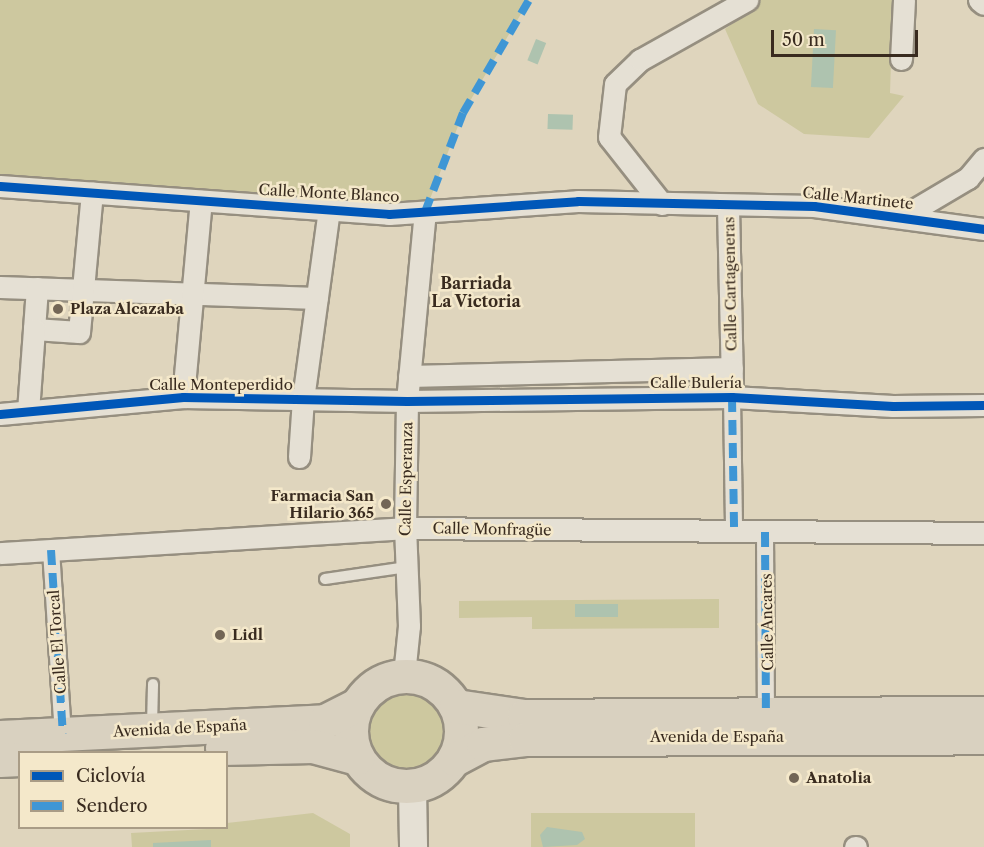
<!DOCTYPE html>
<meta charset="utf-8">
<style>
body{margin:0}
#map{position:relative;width:984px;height:847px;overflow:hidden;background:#dfd5bd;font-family:"Libre Caslon Text",serif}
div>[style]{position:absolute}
.green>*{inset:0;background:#cdc89f;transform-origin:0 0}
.round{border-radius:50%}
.water>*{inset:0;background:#aec3af;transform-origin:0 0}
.roads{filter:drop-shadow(2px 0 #968f80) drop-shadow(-2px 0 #968f80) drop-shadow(0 2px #968f80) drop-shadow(0 -2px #968f80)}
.service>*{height:10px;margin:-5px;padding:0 5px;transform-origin:5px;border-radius:5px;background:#e5e0d4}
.pedestrian>*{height:16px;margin:-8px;padding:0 8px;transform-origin:8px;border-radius:8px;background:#e5e0d4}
.minor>*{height:21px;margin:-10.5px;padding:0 10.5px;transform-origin:10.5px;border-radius:10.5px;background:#e5e0d4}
.tertiary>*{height:27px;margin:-13.5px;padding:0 13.5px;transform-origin:13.5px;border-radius:13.5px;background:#e5e0d4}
.primary>*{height:33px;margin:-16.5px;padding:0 16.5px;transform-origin:16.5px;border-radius:16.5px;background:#d9d1c0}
.primary>.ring{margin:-16.5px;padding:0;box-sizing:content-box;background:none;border:33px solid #d9d1c0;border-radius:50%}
.quiet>*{height:8px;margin-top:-4px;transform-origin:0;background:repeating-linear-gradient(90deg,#3e96d5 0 15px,transparent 0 23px)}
.cycleway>*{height:9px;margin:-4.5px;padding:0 4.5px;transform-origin:4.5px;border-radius:4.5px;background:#0057b8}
.dots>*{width:16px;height:16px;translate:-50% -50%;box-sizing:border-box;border:3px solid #f4e8ca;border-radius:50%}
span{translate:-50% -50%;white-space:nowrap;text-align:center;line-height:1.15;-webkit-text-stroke:5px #f4e8ca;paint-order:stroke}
.street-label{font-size:15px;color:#392b1f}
.poi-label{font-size:15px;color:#392b1f;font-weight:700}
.left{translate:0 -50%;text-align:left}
.right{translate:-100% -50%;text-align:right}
.neighbourhood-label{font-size:16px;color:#392b1f;font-weight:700}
.legend{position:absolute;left:18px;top:751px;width:210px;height:78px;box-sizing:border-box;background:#f4e8ca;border:2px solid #a99c86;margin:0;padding:8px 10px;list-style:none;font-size:18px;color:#392b1f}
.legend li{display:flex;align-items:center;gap:12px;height:30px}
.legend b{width:30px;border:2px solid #a99c86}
.scale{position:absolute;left:771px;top:30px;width:147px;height:27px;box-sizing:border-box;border:3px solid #392b1f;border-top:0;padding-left:8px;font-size:18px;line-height:21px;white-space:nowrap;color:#392b1f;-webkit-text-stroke:4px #f4e8ca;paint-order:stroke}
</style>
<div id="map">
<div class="green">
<div style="clip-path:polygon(0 0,529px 0,463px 113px,425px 212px,0 186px)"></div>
<div style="clip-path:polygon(757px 0,893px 0,890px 93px,904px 96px,869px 138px,804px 134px,758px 104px,725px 29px,754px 8px)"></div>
<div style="clip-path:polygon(719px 599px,719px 628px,532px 629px,532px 617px,459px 618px,459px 601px)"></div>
<div class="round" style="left:363px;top:685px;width:88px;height:88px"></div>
<div style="clip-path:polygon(313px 813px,350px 834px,350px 847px,132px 847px,131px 833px,226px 828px,227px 823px)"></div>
<div style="left:695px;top:813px;width:34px;height:164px;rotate:90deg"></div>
</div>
<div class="water">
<div style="left:814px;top:29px;width:22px;height:58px;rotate:3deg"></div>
<div style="left:536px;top:39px;width:11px;height:23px;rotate:22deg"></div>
<div style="left:548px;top:114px;width:25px;height:15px;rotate:2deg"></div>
<div style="left:618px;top:604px;width:13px;height:43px;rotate:90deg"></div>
<div style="clip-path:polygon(547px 827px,582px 832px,585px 839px,577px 845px,543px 847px,540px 835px)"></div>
<div style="clip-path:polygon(211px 840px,211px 847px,153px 847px,153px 843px)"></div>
</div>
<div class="roads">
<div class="service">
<div style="left:325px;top:579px;width:83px;rotate:-8.3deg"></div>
<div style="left:152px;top:726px;width:42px;rotate:-88.6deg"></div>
</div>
<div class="pedestrian">
<div style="left:732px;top:397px;width:134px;rotate:89.1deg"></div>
<div style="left:765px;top:532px;width:181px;rotate:89.7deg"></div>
<div style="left:51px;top:550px;width:184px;rotate:86.3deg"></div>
</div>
<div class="minor">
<div style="left:979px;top:0;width:6px;rotate:39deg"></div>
<div style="left:901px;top:59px;width:59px;rotate:-87.1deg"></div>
<div style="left:0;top:186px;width:390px;rotate:4.1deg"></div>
<div style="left:389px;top:214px;width:189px;rotate:-3.9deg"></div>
<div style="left:578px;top:201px;width:236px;rotate:1.2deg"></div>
<div style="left:814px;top:206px;width:172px;rotate:7.7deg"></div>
<div style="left:662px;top:204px;width:85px;rotate:-128.3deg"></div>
<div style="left:609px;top:137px;width:53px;rotate:-83.5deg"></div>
<div style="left:615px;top:84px;width:35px;rotate:-44deg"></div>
<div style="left:640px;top:60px;width:123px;rotate:-29.3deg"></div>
<div style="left:728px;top:207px;width:175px;rotate:88.7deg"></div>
<div style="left:902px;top:217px;width:77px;rotate:-30.6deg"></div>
<div style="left:968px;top:178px;width:25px;rotate:-50deg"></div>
<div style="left:0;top:287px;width:317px;rotate:2deg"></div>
<div style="left:37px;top:288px;width:41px;rotate:94.2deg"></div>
<div style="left:34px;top:329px;width:45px;rotate:3.8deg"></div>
<div style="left:79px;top:332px;width:140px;rotate:-84.7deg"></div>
<div style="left:409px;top:376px;width:323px;rotate:-1.4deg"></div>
<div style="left:183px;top:397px;width:197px;rotate:-84.8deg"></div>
<div style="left:28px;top:411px;width:82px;rotate:-85.8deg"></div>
<div style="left:0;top:414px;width:184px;rotate:-5.3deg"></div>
<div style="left:183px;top:397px;width:224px;rotate:1deg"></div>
<div style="left:407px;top:401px;width:325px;rotate:-0.7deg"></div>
<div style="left:732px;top:397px;width:161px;rotate:3.2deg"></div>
<div style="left:893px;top:406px;width:91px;rotate:-0.6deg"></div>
<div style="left:299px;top:457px;width:58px;rotate:-86.1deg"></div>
<div style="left:303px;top:399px;width:192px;rotate:-82.2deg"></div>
<div style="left:0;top:553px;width:406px;rotate:-3.5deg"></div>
<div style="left:405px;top:528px;width:579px;rotate:0.49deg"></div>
<div style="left:404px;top:675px;width:49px;rotate:-84.2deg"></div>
<div style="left:409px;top:626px;width:98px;rotate:-92.3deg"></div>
<div style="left:405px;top:528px;width:127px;rotate:-89.1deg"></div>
<div style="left:407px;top:401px;width:190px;rotate:-84.6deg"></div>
<div style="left:855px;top:847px;width:1px"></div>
</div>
<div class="tertiary">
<div style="left:412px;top:787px;width:60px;rotate:89deg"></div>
</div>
<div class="primary">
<div class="ring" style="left:351px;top:676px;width:77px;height:77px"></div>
<div style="left:456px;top:706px;width:69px;rotate:8.4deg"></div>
<div style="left:524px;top:716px;width:460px;rotate:-0.4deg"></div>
<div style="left:0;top:737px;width:325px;rotate:-2.8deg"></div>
<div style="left:325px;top:721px;width:36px;rotate:-27deg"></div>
<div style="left:222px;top:748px;width:91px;rotate:-1.3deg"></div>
<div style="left:313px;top:746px;width:46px;rotate:15.3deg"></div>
<div style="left:455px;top:759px;width:32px;rotate:-28deg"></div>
<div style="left:483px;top:744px;width:42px;rotate:-6.8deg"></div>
<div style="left:525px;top:739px;width:459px;rotate:-0.2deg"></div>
<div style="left:0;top:760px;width:20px;rotate:-3deg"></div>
</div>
</div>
<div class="quiet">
<div style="left:425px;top:212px;width:106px;rotate:-69deg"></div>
<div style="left:463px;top:113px;width:131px;rotate:-59.7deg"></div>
<div style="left:732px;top:397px;width:134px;rotate:89.1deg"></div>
<div style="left:765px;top:532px;width:181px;rotate:89.7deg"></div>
<div style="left:51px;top:550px;width:184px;rotate:86.3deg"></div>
</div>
<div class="cycleway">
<div style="left:0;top:186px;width:390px;rotate:4.1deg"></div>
<div style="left:389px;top:214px;width:189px;rotate:-3.9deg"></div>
<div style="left:578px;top:201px;width:236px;rotate:1.2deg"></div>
<div style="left:814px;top:206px;width:172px;rotate:7.7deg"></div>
<div style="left:0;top:414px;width:184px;rotate:-5.3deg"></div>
<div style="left:183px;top:397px;width:224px;rotate:1deg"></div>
<div style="left:407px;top:401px;width:325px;rotate:-0.7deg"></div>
<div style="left:732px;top:397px;width:161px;rotate:3.2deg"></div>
<div style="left:893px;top:406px;width:91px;rotate:-0.6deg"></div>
</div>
<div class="dots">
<div style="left:58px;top:309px;background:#736656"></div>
<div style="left:386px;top:504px;background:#736656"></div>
<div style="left:220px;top:635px;background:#736656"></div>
<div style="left:794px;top:778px;background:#736656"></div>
</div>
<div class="street-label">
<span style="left:329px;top:193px;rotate:3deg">Calle Monte Blanco</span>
<span style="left:858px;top:198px;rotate:6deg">Calle Martinete</span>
<span style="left:730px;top:284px;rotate:-91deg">Calle Cartageneras</span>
<span style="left:696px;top:383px">Calle Bulería</span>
<span style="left:221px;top:385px">Calle Monteperdido</span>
<span style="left:406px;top:479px;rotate:-89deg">Calle Esperanza</span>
<span style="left:492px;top:529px;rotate:1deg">Calle Monfragüe</span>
<span style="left:767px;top:622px;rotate:-91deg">Calle Ancares</span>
<span style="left:57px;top:642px;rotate:-94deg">Calle El Torcal</span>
<span style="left:180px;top:728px;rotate:-3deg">Avenida de España</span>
<span style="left:717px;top:737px">Avenida de España</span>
</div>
<div class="poi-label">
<span class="left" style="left:70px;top:309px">Plaza Alcazaba</span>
<span class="right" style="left:374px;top:504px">Farmacia San<br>Hilario 365</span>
<span class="left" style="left:232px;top:635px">Lidl</span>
<span class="left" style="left:806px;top:778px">Anatolia</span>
</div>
<div class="neighbourhood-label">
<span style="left:476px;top:292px">Barriada<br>La Victoria</span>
</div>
<ul class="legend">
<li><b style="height:8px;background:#0057b8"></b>Ciclovía</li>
<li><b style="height:8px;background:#3e96d5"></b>Sendero</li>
</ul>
<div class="scale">50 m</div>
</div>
